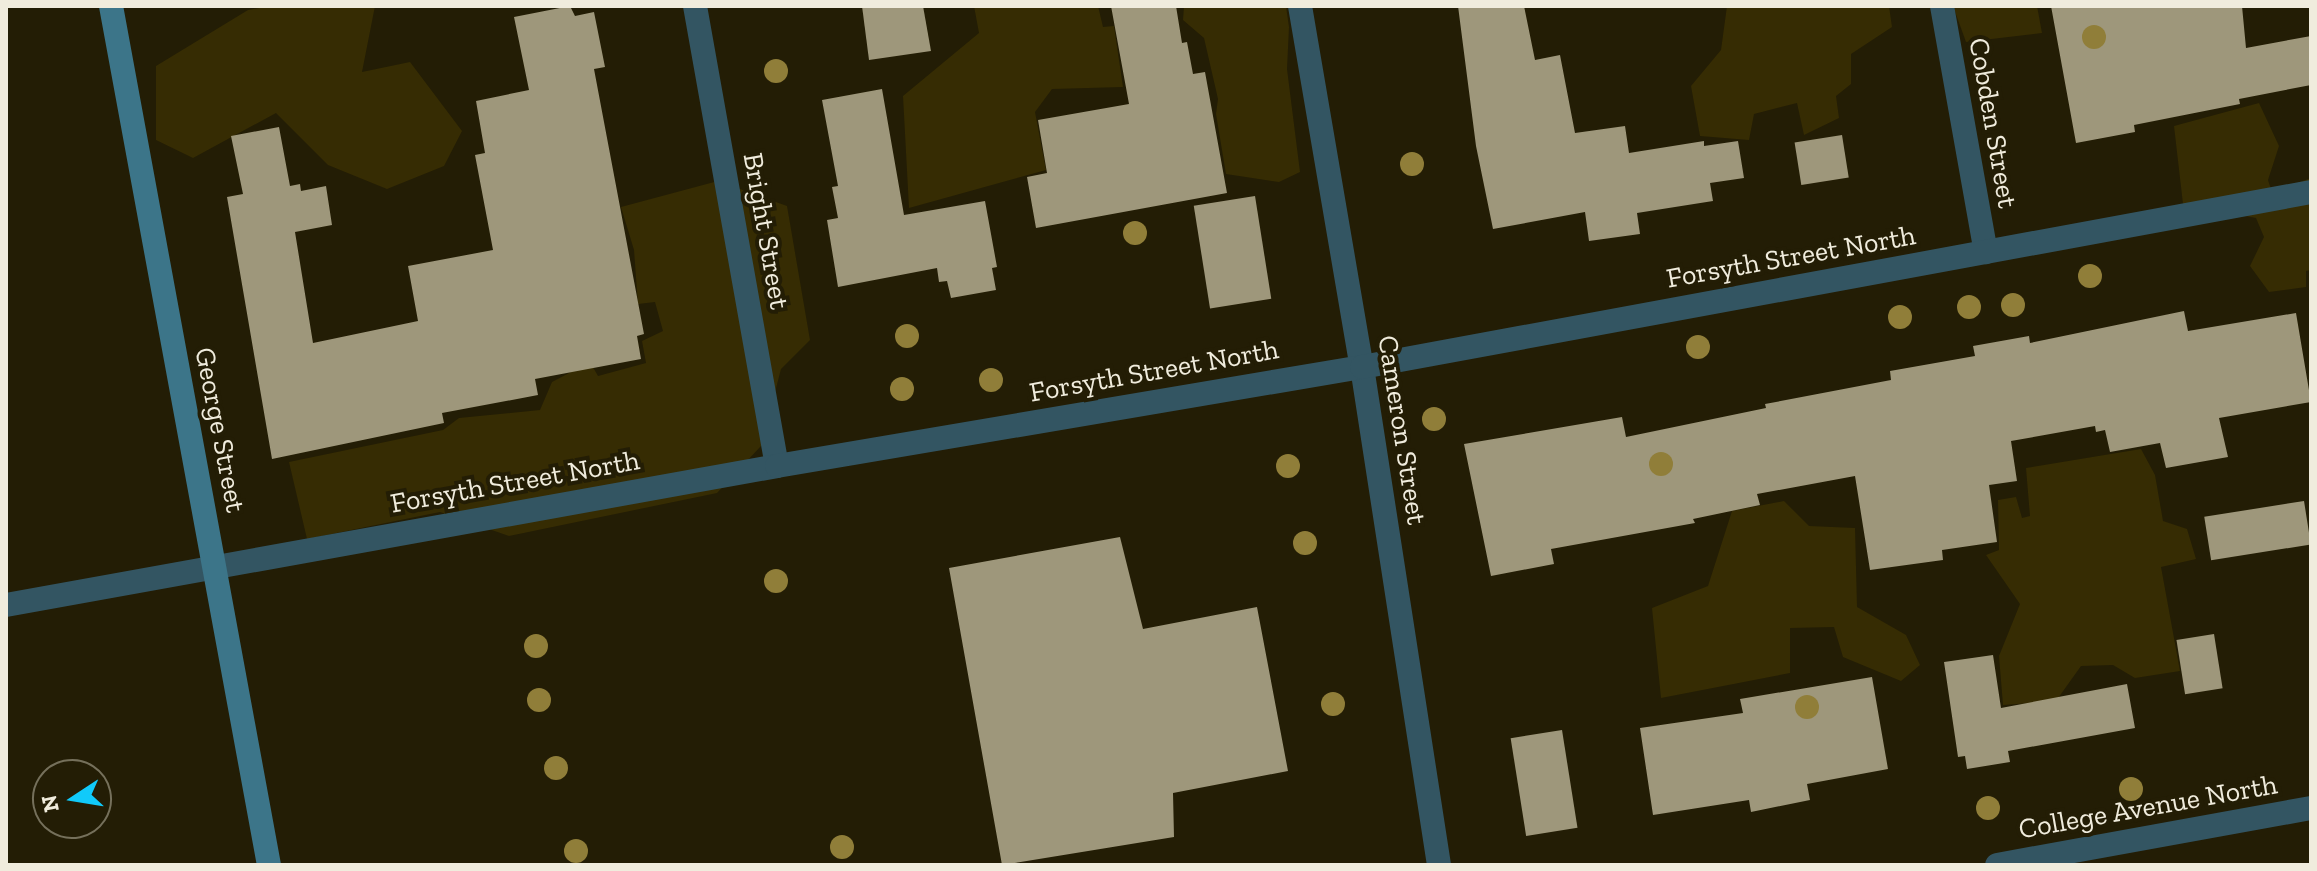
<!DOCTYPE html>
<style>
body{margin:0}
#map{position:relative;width:2317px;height:871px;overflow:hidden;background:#231d05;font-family:"Zilla Slab",serif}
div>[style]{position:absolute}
.green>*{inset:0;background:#362c03}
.building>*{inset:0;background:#9e977b;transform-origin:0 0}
.street>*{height:24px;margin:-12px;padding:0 12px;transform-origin:12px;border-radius:12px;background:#335562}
.secondary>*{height:24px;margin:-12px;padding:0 12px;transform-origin:12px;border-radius:12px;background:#3c7589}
.trees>*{width:24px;height:24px;margin:-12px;border-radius:50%;background:#907e39}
span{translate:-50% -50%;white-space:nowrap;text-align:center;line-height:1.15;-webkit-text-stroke:8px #231d05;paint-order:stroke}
.street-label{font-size:28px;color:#f0ecdd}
.frame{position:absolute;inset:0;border:8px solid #f0ecdd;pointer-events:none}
.north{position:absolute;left:32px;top:759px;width:80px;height:80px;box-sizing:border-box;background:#231d05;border:2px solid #75705b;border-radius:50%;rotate:258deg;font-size:22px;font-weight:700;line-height:32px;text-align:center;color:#f0ecdd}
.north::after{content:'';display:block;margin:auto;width:28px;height:36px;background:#11cafa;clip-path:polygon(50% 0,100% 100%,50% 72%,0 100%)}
</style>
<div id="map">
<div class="green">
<div style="clip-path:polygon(270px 6px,375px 6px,362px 72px,410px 62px,462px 131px,444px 166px,387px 189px,328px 165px,276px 113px,193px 158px,156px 140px,156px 66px,248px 10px)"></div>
<div style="clip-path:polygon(974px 6px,1098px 6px,1103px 27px,1114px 26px,1123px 87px,1052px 89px,1035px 112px,1046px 170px,909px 208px,903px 96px,979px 33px)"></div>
<div style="clip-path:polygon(1184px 6px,1286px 6px,1289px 27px,1287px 69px,1300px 172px,1279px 182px,1226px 174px,1216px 114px,1218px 99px,1204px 38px,1183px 20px)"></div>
<div style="clip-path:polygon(1727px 6px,1889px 6px,1892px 27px,1851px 54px,1851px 84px,1836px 96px,1839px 118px,1804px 135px,1797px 103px,1754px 114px,1749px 140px,1700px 136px,1691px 86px,1721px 50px)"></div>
<div style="clip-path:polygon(1953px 6px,2037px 6px,2042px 33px,1966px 42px)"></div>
<div style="clip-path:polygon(2259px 103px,2279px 146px,2268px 180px,2272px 192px,2311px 178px,2311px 270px,2306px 271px,2306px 287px,2269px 292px,2250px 266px,2264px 237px,2256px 218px,2183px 204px,2174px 126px)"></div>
<div style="clip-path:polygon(718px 181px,787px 206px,810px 340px,781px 369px,761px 446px,717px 493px,509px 536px,440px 512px,307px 539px,289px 462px,443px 430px,459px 418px,540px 410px,552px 382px,590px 362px,598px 376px,646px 363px,642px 341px,663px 331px,655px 302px,638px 304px,634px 250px,621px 207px)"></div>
<div style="clip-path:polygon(2141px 449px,2155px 475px,2163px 521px,2187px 529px,2196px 559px,2161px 567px,2180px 671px,2135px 678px,2113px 665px,2081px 666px,2056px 701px,2003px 705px,1999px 656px,2020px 604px,1986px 555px,1999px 550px,1998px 500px,2016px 497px,2022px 518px,2030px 516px,2026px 468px)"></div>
<div style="clip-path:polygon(1784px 501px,1809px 526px,1855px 528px,1857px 607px,1906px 635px,1920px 665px,1901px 681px,1843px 657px,1834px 627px,1790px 628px,1790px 673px,1661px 698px,1652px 608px,1708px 586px,1732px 511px)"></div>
</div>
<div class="building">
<div style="clip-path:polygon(570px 6px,575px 16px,594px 12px,605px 67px,594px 69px,644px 334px,637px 336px,641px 359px,535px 379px,538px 395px,442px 413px,444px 423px,272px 459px,227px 197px,243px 194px,231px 136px,279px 127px,290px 186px,300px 184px,301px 191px,326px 186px,332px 225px,295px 232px,313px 343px,418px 321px,408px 266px,493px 250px,475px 155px,485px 153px,476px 101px,529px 90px,514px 17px)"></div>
<div style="clip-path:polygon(862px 6px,923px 6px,931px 51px,869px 60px)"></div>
<div style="clip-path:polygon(1111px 6px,1176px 6px,1182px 43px,1187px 42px,1193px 74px,1205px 72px,1227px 193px,1036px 228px,1027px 177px,1047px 173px,1038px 120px,1129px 104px)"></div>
<div style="clip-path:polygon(1458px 6px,1524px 6px,1535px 60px,1560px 55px,1575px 133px,1625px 126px,1629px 153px,1704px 141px,1704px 146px,1738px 141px,1744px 178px,1710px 183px,1713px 201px,1637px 213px,1640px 234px,1589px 241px,1585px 212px,1493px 229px,1476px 146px)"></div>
<div style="clip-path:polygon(2051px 6px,2242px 6px,2246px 48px,2311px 36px,2311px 85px,2239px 99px,2240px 104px,2134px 125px,2135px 132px,2076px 143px)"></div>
<div style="clip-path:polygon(882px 89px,904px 215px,985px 201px,997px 267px,992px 268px,996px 290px,951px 298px,947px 281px,939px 282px,937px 268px,838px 287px,827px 220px,838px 218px,832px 187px,838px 186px,822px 100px)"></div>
<div style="left:1842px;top:135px;width:43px;height:48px;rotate:81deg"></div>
<div style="left:1255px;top:196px;width:104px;height:62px;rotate:81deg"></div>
<div style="clip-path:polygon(2184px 311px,2188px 331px,2296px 313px,2311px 402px,2219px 418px,2228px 457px,2166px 468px,2160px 443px,2110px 452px,2105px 430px,2096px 432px,2095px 426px,2011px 441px,2017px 481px,1989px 485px,1997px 542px,1942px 550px,1943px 560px,1870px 570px,1855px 476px,1757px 494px,1760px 505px,1693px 519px,1695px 523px,1551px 549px,1554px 564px,1491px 576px,1464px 444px,1622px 417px,1626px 437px,1766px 408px,1765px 404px,1891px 380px,1890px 371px,1975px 356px,1973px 346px,2029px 336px,2030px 343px)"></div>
<div style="left:2304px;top:501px;width:44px;height:101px;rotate:81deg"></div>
<div style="clip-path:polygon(1120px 537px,1143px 629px,1257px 607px,1288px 771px,1173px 793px,1174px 837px,1002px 865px,949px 568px)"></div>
<div style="left:2214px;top:634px;width:55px;height:38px;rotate:81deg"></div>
<div style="clip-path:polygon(1993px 655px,2001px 708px,2127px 684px,2135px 728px,2008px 751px,2010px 762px,1967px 769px,1965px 756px,1958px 757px,1944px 662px)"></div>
<div style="clip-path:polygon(1872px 677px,1888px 769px,1807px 784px,1810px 800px,1751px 812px,1749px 800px,1653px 815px,1640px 728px,1743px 713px,1740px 699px)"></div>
<div style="left:1562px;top:730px;width:99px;height:52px;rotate:81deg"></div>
</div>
<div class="street">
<div style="left:695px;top:6px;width:467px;rotate:79.9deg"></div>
<div style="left:1300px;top:6px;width:366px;rotate:80.3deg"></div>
<div style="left:1362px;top:367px;width:504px;rotate:81.21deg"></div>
<div style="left:1942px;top:6px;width:250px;rotate:79.9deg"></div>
<div style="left:6px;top:605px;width:783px;rotate:-10.22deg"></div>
<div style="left:777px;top:466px;width:593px;rotate:-9.61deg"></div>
<div style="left:1362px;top:367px;width:965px;rotate:-10.45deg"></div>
<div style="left:1997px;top:865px;width:319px;rotate:-10.3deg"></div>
</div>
<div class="secondary">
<div style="left:111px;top:6px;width:873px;rotate:79.58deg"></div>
</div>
<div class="trees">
<div style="left:2094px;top:37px"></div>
<div style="left:776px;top:71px"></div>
<div style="left:1412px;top:164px"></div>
<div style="left:1135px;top:233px"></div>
<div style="left:2090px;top:276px"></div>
<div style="left:2013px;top:305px"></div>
<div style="left:1969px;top:307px"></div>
<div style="left:1900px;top:317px"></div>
<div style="left:907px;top:336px"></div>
<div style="left:1698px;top:347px"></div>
<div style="left:991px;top:380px"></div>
<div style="left:902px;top:389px"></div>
<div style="left:1434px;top:419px"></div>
<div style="left:1661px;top:464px"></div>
<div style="left:1288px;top:466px"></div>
<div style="left:1305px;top:543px"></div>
<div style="left:776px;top:581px"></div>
<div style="left:536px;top:646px"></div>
<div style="left:539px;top:700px"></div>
<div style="left:1333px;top:704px"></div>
<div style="left:1807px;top:707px"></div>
<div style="left:556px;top:768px"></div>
<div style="left:2131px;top:789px"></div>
<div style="left:1988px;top:808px"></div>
<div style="left:842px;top:847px"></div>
<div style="left:576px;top:851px"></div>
</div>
<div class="street-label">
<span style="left:1993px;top:123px;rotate:80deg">Cobden Street</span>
<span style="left:766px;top:231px;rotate:80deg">Bright Street</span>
<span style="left:1791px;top:257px;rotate:-10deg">Forsyth Street North</span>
<span style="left:1154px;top:371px;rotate:-10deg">Forsyth Street North</span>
<span style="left:220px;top:430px;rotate:79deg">George Street</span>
<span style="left:1402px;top:430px;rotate:81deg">Cameron Street</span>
<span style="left:515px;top:482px;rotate:-10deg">Forsyth Street North</span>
<span style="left:2148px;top:807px;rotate:-10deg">College Avenue North</span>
</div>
<div class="frame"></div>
<div class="north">N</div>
</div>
